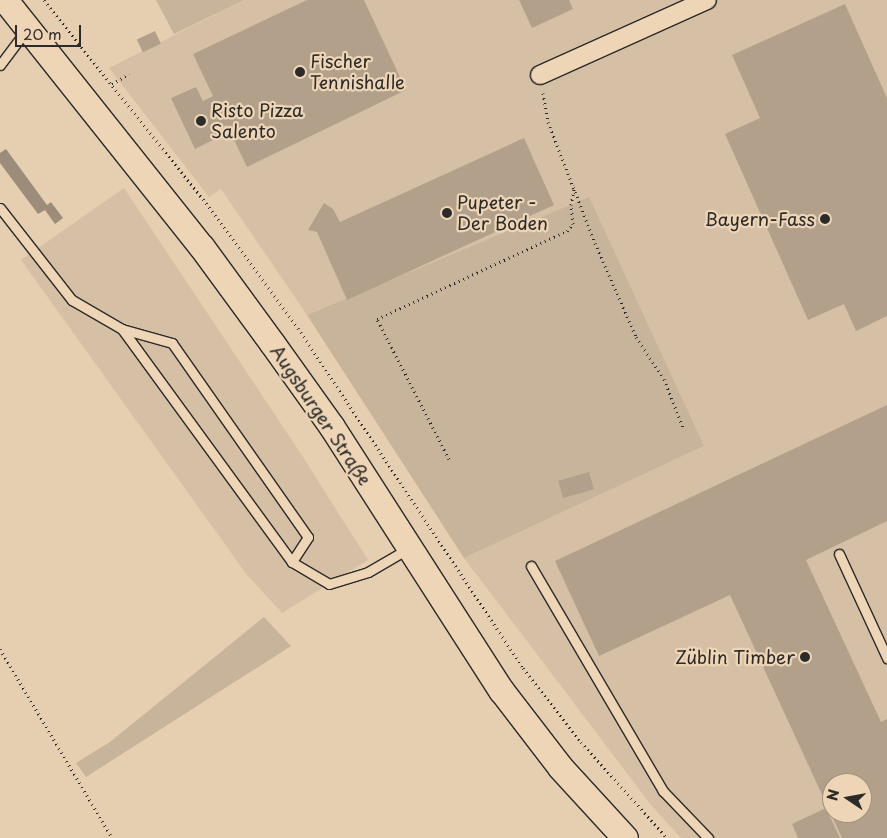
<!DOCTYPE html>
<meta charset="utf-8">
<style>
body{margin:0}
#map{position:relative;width:887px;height:838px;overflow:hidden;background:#e6ceb0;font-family:"Playpen Sans",sans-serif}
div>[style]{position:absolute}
.built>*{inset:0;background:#d6c0a5}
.green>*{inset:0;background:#c8b39b}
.water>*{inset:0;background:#9c8d7b}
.building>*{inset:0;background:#b2a08b;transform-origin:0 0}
.path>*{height:3px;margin-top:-1.5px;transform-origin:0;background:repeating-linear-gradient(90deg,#2b2b2b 0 1px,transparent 0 5px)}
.roads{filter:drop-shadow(1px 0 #2b2b2b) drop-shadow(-1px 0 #2b2b2b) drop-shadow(0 1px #2b2b2b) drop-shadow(0 -1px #2b2b2b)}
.lane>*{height:9px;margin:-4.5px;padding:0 4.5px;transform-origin:4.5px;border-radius:4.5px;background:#eed5b6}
.street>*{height:18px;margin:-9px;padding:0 9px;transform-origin:9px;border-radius:9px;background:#eed5b6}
.secondary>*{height:25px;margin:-12.5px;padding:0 12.5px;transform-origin:12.5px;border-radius:12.5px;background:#eed5b6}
.dots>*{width:14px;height:14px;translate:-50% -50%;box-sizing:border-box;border:2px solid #eed5b6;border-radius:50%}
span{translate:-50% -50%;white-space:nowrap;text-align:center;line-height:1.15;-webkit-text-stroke:4.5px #eed5b6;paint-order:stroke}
.poi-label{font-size:18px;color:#2b2b2b}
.left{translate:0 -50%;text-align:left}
.right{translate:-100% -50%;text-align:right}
.street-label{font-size:18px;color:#2b2b2b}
.north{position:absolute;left:822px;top:773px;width:50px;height:50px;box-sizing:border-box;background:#eed5b6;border:1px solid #a0917e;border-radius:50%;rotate:282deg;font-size:14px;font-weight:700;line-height:20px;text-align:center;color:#2b2b2b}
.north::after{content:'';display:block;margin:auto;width:18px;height:22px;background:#2b2b2b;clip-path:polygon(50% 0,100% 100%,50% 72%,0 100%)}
.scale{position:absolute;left:15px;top:25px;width:66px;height:22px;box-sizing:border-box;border:2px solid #2b2b2b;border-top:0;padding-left:6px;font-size:15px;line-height:18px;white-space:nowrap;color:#2b2b2b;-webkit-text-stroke:4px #eed5b6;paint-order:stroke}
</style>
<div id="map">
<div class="built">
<div style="clip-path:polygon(evenodd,244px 0,887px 0,887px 838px,681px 838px,651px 805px,464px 558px,704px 446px,564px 208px,307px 315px,221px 189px,209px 197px,109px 68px,244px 0,832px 783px,862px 783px,862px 813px,832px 813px,832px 783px)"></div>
<div style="clip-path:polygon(124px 188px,303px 457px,368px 560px,282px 613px,247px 575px,21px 260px)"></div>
</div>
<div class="green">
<div style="clip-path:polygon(156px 0,244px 0,174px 34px)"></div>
<div style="clip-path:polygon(589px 197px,704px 446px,464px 558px,307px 315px)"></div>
<div style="clip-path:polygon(264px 617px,291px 646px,86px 777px,76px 763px,110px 742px)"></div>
</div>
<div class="water">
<div style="clip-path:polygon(6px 149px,47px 205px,51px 202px,63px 218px,55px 224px,45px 210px,38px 214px,0 163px,0 153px)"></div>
</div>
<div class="building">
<div style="clip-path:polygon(307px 0,364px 0,406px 90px,247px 167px,227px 125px,216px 130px,219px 137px,195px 149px,171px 98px,196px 87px,203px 101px,213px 96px,193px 54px)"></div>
<div style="clip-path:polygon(519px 0,569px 0,573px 9px,532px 28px)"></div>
<div style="clip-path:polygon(845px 4px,887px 98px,887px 316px,856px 331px,844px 304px,808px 320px,725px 134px,760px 118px,732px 55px)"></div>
<div style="left:155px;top:31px;width:14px;height:20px;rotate:65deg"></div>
<div style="clip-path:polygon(524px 138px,554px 205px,347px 300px,317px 232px,308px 230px,324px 203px,333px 209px,340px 222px)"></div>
<div style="clip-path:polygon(evenodd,887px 405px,887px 521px,806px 560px,881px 722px,887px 719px,887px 838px,842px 838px,730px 595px,599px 656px,555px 561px,887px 405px,832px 783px,862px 783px,862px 813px,832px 813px,832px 783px)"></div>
<div style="left:589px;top:472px;width:18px;height:32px;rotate:74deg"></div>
<div style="clip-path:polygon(826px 808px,840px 838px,798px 838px,792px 824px)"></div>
</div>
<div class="path">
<div style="left:44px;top:0;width:255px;rotate:51.4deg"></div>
<div style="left:203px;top:199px;width:160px;rotate:53.6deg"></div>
<div style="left:298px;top:328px;width:408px;rotate:56.5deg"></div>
<div style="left:523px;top:668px;width:94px;rotate:51.9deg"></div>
<div style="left:581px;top:742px;width:129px;rotate:48.1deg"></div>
<div style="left:112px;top:84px;width:20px;rotate:-30deg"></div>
<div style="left:543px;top:93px;width:29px;rotate:80deg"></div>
<div style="left:548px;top:122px;width:130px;rotate:68.8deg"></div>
<div style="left:595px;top:243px;width:103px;rotate:66.4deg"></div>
<div style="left:636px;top:337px;width:50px;rotate:56.3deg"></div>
<div style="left:664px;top:379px;width:55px;rotate:68.6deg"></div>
<div style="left:449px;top:459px;width:157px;rotate:-117.2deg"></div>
<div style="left:377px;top:319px;width:209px;rotate:-24.9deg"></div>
<div style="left:567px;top:231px;width:9px;rotate:-49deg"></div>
<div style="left:573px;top:224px;width:19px;rotate:-96deg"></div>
<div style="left:571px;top:205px;width:20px;rotate:-79deg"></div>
<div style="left:0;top:649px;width:220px;rotate:59.3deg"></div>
</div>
<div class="roads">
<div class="lane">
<div style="left:0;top:65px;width:45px;rotate:-53.1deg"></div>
<div style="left:0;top:208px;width:117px;rotate:52deg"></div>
<div style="left:72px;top:300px;width:58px;rotate:30.1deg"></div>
<div style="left:122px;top:329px;width:288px;rotate:53.9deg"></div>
<div style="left:292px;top:562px;width:43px;rotate:30.7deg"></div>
<div style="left:329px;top:584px;width:41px;rotate:-17.1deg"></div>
<div style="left:368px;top:572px;width:48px;rotate:-30.3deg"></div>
<div style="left:122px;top:329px;width:52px;rotate:15.6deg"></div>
<div style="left:172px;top:343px;width:237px;rotate:55deg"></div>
<div style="left:308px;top:537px;width:30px;rotate:123deg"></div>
<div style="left:839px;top:554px;width:115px;rotate:65.2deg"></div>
<div style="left:531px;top:566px;width:261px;rotate:59.6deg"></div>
<div style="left:663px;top:791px;width:65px;rotate:46.2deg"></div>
</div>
<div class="street">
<div style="left:540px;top:75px;width:183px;rotate:-24.2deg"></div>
</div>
<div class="secondary">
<div style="left:5px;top:0;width:315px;rotate:51.5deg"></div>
<div style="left:201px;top:246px;width:120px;rotate:53.8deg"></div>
<div style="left:272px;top:343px;width:103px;rotate:54.5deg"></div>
<div style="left:332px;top:427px;width:313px;rotate:57.3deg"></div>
<div style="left:501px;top:690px;width:97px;rotate:52.5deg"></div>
<div style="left:560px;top:767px;width:96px;rotate:47.5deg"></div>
</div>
</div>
<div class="dots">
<div style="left:300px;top:72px;background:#2b2b2b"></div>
<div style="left:201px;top:121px;background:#2b2b2b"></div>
<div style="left:447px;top:213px;background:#2b2b2b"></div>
<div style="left:825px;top:219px;background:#2b2b2b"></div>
<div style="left:805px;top:657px;background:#2b2b2b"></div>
</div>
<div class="poi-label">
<span class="left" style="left:310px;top:72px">Fischer<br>Tennishalle</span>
<span class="left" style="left:211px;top:121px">Risto Pizza<br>Salento</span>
<span class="left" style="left:457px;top:213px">Pupeter -<br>Der Boden</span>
<span class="right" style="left:815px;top:219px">Bayern-Fass</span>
<span class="right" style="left:795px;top:657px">Züblin Timber</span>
</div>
<div class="street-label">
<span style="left:321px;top:415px;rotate:56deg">Augsburger Straße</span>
</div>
<div class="north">N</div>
<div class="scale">20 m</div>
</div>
